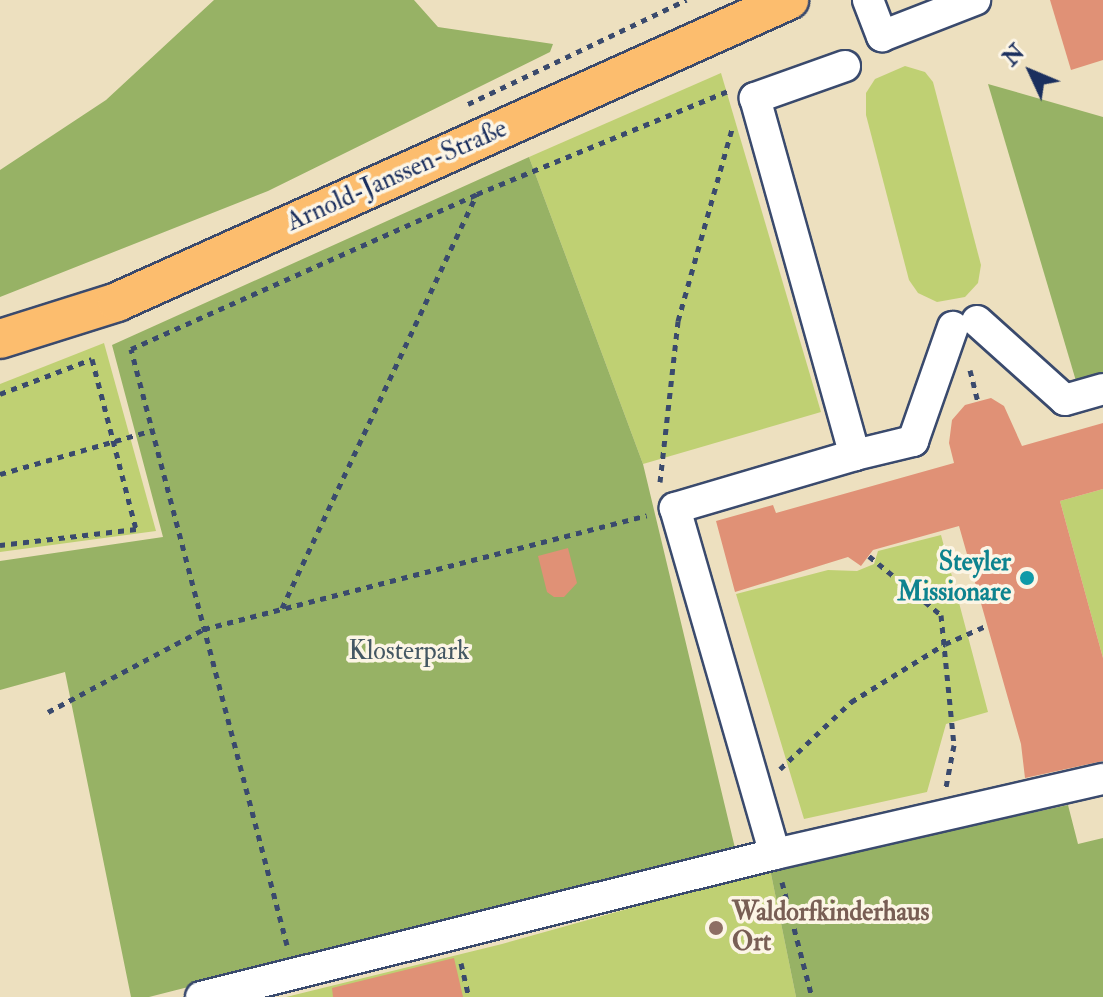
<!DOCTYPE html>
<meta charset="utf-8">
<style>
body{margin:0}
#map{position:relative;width:1103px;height:997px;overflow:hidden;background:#ede0bf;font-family:"IM FELL Double Pica",serif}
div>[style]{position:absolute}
.green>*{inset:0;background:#bfd073}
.forest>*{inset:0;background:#97b265}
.building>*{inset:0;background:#e09176}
.path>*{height:5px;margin-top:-2.5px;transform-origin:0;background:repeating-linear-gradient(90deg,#3a4a6d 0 6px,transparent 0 12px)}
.roads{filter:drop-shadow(2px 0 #3a4a6d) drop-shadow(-2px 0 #3a4a6d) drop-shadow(0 2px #3a4a6d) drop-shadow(0 -2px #3a4a6d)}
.minor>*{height:30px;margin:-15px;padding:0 15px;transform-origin:15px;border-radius:15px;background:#fff}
.major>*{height:38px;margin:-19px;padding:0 19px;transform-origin:19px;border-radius:19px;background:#fcbd6e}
.dots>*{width:22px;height:22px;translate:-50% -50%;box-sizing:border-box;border:4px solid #fcf5e5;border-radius:50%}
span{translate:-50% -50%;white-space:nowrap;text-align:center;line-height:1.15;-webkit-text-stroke:7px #fcf5e5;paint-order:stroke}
.street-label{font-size:26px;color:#1b2f5e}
.culture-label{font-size:26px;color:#0d838f;font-weight:700}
.right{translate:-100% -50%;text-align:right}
.park-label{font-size:26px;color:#445763}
.education-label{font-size:26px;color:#785e54;font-weight:700}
.left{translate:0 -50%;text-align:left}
.north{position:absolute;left:991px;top:32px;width:80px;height:80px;-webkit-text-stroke:6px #fcf5e5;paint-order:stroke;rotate:314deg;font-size:22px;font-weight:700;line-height:32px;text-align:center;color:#1b2f5e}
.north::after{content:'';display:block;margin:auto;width:28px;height:36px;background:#1b2f5e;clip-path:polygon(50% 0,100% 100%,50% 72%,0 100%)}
</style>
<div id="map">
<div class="green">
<div style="clip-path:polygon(905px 66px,925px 72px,933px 82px,981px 265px,978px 283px,965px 297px,937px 302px,918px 293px,909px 280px,866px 115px,866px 93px,875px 79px)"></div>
<div style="clip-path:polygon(721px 73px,821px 412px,643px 464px,529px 157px)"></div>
<div style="clip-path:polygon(104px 343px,156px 531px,0 552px,0 384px)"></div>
<div style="clip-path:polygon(1103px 489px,1103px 658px,1060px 501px)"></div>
<div style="clip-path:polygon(941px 535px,988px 712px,946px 724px,927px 792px,804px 819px,736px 594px,828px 570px,857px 571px,874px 564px,878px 551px)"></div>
<div style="clip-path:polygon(770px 869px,796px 997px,286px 997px,502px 944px)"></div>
</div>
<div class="forest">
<div style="clip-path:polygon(214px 0,414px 0,438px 27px,553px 44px,550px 52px,268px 191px,0 297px,0 170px,106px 100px)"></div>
<div style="clip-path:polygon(988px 84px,1103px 117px,1103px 374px,1076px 381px)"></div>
<div style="clip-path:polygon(529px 157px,643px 464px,735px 848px,149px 997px,131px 997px,65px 672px,0 690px,0 561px,163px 537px,112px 345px)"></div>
<div style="clip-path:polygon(1068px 805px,1078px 844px,1103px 838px,1103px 997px,796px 997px,770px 869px)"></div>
</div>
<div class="building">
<div style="clip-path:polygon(1050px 0,1103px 0,1103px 60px,1071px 70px)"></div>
<div style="clip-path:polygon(991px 398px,1004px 406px,1022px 446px,1103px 423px,1103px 489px,1060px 501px,1103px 658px,1103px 761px,1025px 778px,1021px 744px,959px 526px,873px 550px,861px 566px,848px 557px,735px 592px,716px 521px,773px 505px,776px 513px,954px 463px,949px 443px,952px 420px,965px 405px)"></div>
<div style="clip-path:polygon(568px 548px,577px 583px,564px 597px,554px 597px,547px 592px,538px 556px)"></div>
<div style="clip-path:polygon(454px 958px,463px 997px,333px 997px,332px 988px)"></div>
</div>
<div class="path">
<div style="left:468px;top:104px;width:242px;rotate:-25.5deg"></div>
<div style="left:970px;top:370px;width:32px;rotate:76deg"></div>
<div style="left:0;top:394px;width:98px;rotate:-20.8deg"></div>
<div style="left:92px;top:359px;width:176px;rotate:75.5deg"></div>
<div style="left:136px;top:529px;width:137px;rotate:173.3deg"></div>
<div style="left:0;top:474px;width:159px;rotate:-16deg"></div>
<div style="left:660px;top:482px;width:162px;rotate:-83.6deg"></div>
<div style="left:678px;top:321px;width:199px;rotate:-74.3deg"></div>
<div style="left:869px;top:556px;width:93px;rotate:39.3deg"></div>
<div style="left:941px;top:615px;width:131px;rotate:84.3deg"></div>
<div style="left:954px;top:745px;width:43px;rotate:100.8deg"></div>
<div style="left:282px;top:608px;width:458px;rotate:-64.8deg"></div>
<div style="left:48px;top:712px;width:177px;rotate:-28deg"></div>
<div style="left:204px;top:629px;width:457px;rotate:-14.4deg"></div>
<div style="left:780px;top:769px;width:98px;rotate:-43.3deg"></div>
<div style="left:851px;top:702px;width:110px;rotate:-31.7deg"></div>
<div style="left:945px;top:644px;width:47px;rotate:-23.8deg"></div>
<div style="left:782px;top:882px;width:119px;rotate:75.4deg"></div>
<div style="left:287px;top:945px;width:616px;rotate:-104.67deg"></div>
<div style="left:131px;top:349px;width:379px;rotate:-24.1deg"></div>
<div style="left:477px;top:194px;width:271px;rotate:-22.3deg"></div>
<div style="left:461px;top:963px;width:35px;rotate:77deg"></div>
</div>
<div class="roads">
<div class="minor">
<div style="left:868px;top:0;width:39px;rotate:69deg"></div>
<div style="left:882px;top:36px;width:100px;rotate:-21.2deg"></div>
<div style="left:845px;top:66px;width:96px;rotate:160.4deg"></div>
<div style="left:755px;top:98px;width:371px;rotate:74.4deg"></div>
<div style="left:855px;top:455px;width:188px;rotate:163.6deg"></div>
<div style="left:675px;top:508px;width:360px;rotate:73.9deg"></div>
<div style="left:775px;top:854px;width:336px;rotate:-12.9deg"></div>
<div style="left:977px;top:321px;width:118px;rotate:41.9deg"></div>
<div style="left:1065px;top:400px;width:40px;rotate:-16deg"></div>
<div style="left:855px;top:455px;width:60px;rotate:-13.6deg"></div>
<div style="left:913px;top:441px;width:121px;rotate:-70.7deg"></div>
<div style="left:201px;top:997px;width:592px;rotate:-13.99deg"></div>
</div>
<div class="major">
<div style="left:0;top:339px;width:123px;rotate:-17.5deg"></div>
<div style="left:117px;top:302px;width:737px;rotate:-24.2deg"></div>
</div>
</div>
<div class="dots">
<div style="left:1027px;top:578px;background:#0f9aa8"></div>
<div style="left:716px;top:928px;background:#8d6e63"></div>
</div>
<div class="street-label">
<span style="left:397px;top:176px;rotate:-24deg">Arnold-Janssen-Straße</span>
</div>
<div class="culture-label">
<span class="right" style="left:1011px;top:578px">Steyler<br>Missionare</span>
</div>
<div class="park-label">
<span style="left:409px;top:652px">Klosterpark</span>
</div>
<div class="education-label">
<span class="left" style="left:732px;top:928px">Waldorfkinderhaus<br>Ort</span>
</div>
<div class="north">N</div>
</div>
